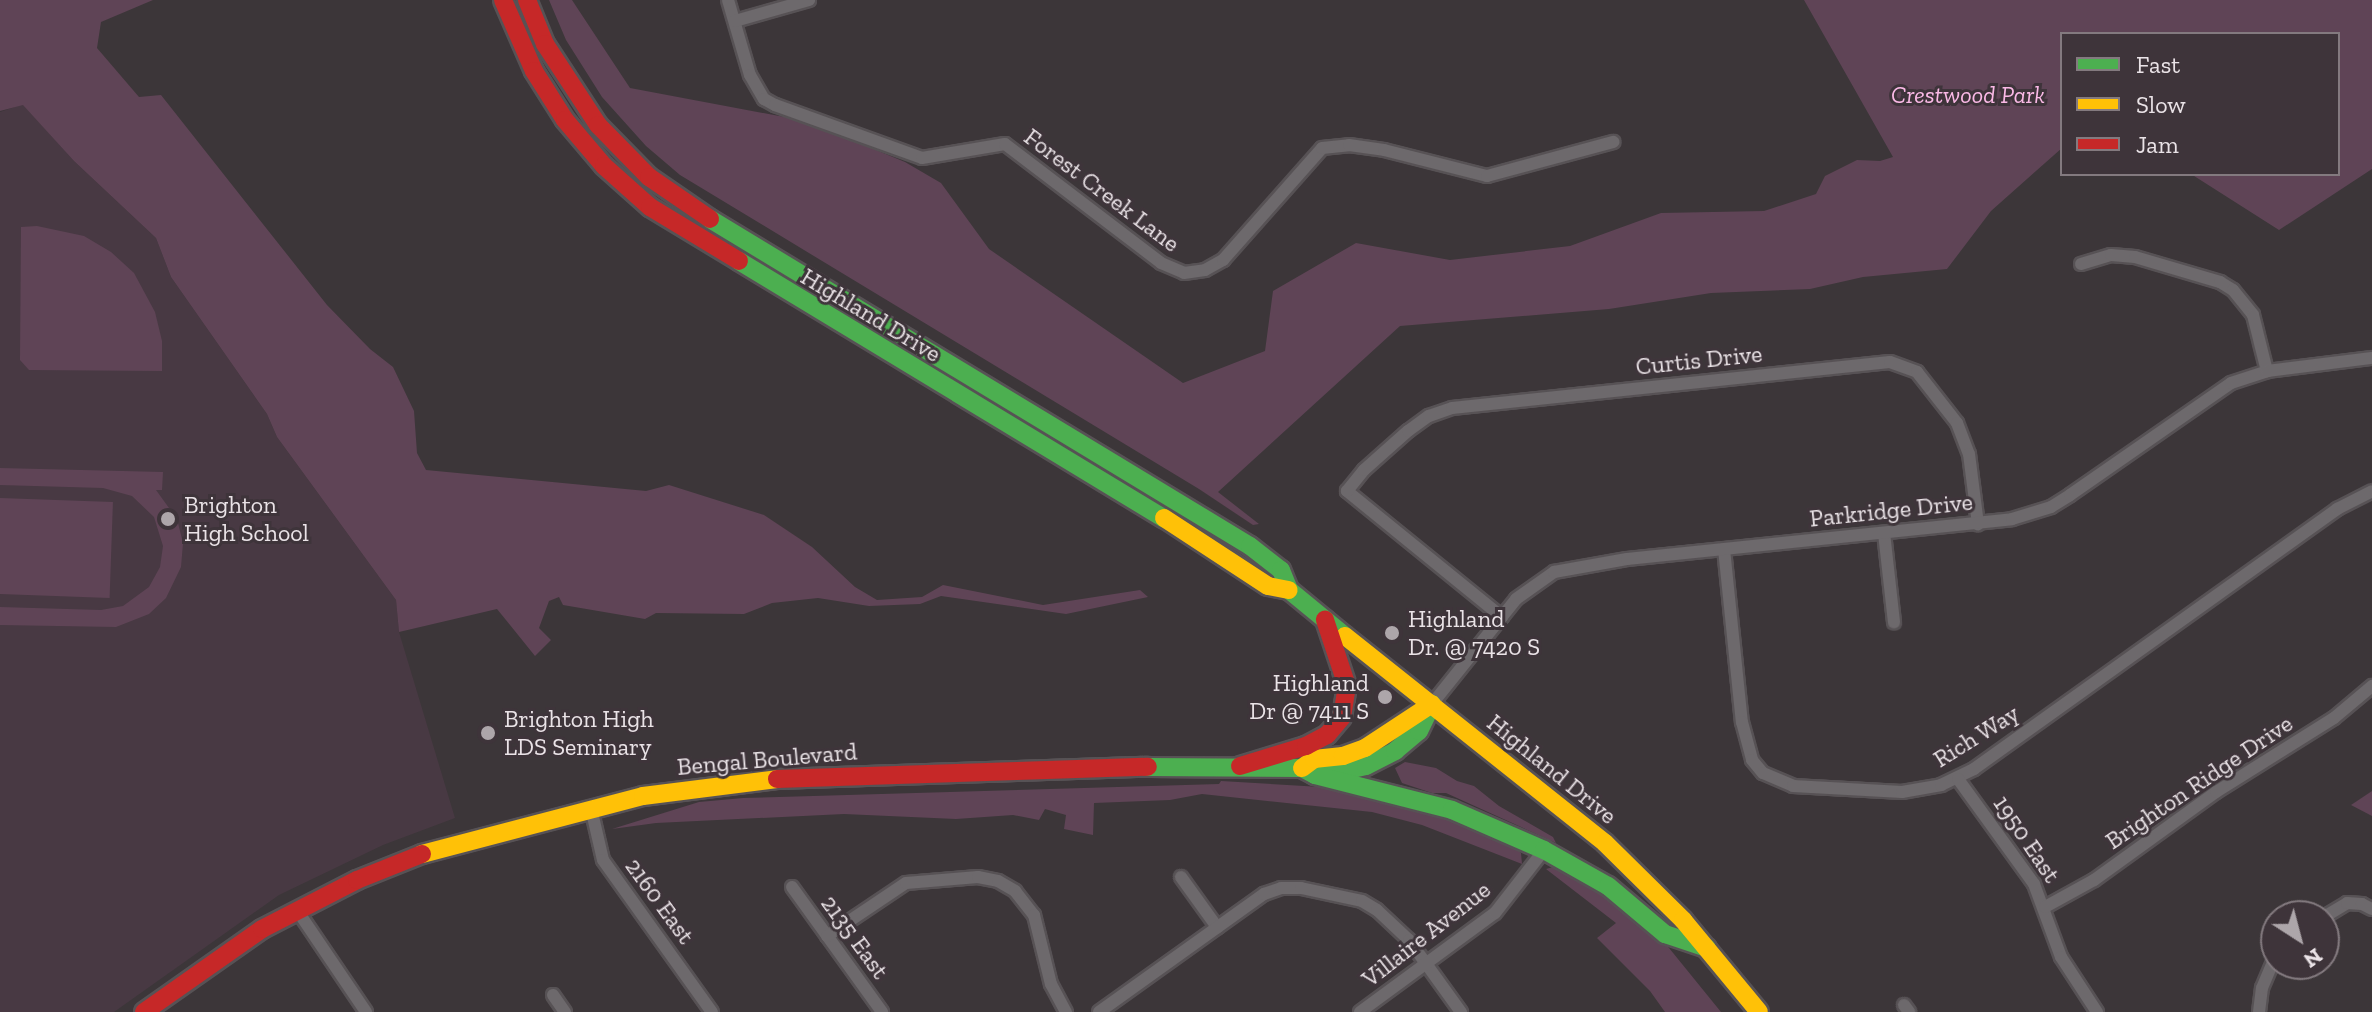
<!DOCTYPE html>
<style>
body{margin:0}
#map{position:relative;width:2372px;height:1012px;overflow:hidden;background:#3c3639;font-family:"Zilla Slab",serif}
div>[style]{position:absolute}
.built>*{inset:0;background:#483943}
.green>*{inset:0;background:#5f4456;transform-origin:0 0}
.roads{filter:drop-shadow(2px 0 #575255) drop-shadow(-2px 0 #575255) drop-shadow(0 2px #575255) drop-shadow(0 -2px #575255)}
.street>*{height:12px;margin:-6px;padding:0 6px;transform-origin:6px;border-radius:6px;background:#6d696c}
.fast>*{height:18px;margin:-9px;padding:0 9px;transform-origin:9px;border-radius:9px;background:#4caf50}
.slow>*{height:18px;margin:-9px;padding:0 9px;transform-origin:9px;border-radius:9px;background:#ffc107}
.jam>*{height:18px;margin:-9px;padding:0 9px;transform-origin:9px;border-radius:9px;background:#c62828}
.dots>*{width:22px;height:22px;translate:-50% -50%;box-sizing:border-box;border:4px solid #3e343a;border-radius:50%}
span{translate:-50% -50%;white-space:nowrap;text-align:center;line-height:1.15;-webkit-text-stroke:6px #3e343a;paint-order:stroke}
.park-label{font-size:24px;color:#fab9e6;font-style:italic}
.street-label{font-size:24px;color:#eae3e7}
.poi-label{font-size:24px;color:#eae3e7}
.left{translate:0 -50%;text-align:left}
.right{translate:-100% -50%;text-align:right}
.legend{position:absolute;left:2060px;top:32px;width:280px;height:144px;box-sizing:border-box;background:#3e343a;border:2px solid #837a7f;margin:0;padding:10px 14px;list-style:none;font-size:24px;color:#eae3e7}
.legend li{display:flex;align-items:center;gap:16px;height:40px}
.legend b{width:40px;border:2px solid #837a7f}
.north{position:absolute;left:2260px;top:900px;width:80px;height:80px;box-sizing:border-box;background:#3e343a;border:2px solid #837a7f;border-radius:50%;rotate:144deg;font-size:22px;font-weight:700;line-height:32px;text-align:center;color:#eae3e7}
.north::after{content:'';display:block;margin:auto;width:28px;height:36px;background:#ada6aa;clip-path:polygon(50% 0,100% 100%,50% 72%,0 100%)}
</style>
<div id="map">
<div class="built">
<div style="clip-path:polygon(23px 104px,74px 161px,156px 238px,171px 277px,267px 414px,277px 437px,396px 600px,399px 632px,455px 818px,383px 845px,279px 895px,114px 1012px,0 1012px,0 112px)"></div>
</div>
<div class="green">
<div style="clip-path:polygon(0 0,153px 0,101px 22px,97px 48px,139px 97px,161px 95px,327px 305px,370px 349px,393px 367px,414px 411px,417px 453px,426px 470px,646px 491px,669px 485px,764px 515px,812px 547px,855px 587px,877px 600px,922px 597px,943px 585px,1043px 605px,1140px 590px,1148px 597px,1066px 614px,941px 596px,920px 604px,869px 606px,818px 598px,772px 603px,744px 614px,656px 613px,645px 619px,563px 605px,559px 597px,549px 601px,539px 628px,551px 640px,535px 656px,497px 609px,399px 632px,396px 600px,277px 437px,267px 414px,171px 277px,156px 238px,74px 161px,23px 105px,0 111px)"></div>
<div style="clip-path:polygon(549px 0,572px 0,630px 88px,806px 121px,905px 162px,941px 183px,989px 249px,1183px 383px,1265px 351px,1273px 291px,1356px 243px,1450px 260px,1570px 246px,1661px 213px,1764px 211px,1816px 194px,1825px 176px,1857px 160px,1880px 161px,1893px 157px,1804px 0,2372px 0,2372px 169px,2279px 230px,2191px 174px,2338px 174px,2338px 34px,2062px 34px,2062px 148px,1991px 211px,1947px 269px,1863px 277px,1810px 289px,1711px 293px,1609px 309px,1400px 326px,1218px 492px,1259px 524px,1253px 525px,1199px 489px,680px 175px,646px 146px,602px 97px,566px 40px)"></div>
<div style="clip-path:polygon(37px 226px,84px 236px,111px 252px,134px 273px,155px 312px,162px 341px,162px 371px,29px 370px,20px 360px,21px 227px)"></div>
<div style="clip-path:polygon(0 468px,163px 472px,162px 490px,156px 490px,177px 519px,183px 543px,181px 567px,166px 598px,149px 614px,116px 627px,0 625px,0 607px,101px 610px,123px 606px,149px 587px,160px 567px,163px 546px,154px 517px,132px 496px,103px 488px,0 485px)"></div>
<div style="left:0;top:498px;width:113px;height:96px;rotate:2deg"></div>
<div style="clip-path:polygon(1405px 762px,1436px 768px,1457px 781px,1474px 786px,1499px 806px,1553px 837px,1556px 843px,1446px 793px,1432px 793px,1402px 783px,1395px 768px)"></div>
<div style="clip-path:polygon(1221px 781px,1338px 788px,1408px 803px,1511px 844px,1521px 853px,1522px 864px,1422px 825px,1372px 812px,1202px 794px,1170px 800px,1094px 803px,1093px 835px,1064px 829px,1066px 815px,1045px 809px,1039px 820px,1013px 815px,956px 819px,844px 814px,656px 823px,612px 829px,699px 802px,743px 798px,1219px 784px)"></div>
<div style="clip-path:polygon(2372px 791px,2372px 816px,2351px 805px)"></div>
<div style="clip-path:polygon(1560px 865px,1588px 883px,1665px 943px,1721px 1012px,1665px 1012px,1650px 991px,1597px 938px,1616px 923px,1546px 869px)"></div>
</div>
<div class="roads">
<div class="street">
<div style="left:728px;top:0;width:78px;rotate:73.7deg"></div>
<div style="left:750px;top:75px;width:28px;rotate:60deg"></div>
<div style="left:764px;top:99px;width:13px;rotate:29deg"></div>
<div style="left:775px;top:105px;width:156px;rotate:19.8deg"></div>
<div style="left:922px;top:158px;width:84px;rotate:-9.6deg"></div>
<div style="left:1005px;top:144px;width:196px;rotate:37.3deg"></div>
<div style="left:1161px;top:263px;width:25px;rotate:23deg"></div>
<div style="left:1184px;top:273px;width:21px;rotate:-8deg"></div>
<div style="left:1205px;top:270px;width:21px;rotate:-29deg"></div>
<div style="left:1223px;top:260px;width:149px;rotate:-48.5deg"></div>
<div style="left:1322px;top:148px;width:27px;rotate:-6deg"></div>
<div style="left:1349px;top:145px;width:35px;rotate:8deg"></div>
<div style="left:1384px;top:150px;width:106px;rotate:14.2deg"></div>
<div style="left:1487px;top:176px;width:131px;rotate:-15.1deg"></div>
<div style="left:735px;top:21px;width:77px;rotate:-15.8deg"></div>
<div style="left:2081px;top:264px;width:31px;rotate:-17deg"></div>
<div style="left:2111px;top:255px;width:24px;rotate:5deg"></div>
<div style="left:2135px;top:257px;width:89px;rotate:16.4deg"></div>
<div style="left:2220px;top:282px;width:15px;rotate:32deg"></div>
<div style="left:2233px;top:290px;width:32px;rotate:51deg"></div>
<div style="left:2253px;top:315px;width:58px;rotate:76deg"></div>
<div style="left:1884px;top:533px;width:90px;rotate:83.6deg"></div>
<div style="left:1724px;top:549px;width:174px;rotate:84.1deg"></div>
<div style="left:1742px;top:722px;width:39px;rotate:75deg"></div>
<div style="left:1752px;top:760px;width:17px;rotate:50deg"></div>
<div style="left:1763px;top:773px;width:33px;rotate:23deg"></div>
<div style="left:1793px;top:786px;width:109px;rotate:3.2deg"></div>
<div style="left:1902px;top:792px;width:40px;rotate:-10deg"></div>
<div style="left:1941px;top:785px;width:37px;rotate:-26deg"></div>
<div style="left:1974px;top:769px;width:447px;rotate:-35.6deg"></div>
<div style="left:2337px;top:509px;width:39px;rotate:-27deg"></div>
<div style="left:1502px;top:617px;width:200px;rotate:-140.9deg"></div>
<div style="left:1347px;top:491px;width:27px;rotate:-51deg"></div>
<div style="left:1364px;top:470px;width:59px;rotate:-41.6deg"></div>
<div style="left:1408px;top:431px;width:26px;rotate:-36deg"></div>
<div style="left:1429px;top:416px;width:24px;rotate:-19deg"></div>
<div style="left:1452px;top:408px;width:440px;rotate:-6deg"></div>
<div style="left:1890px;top:362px;width:29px;rotate:20deg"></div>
<div style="left:1917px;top:372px;width:65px;rotate:51.9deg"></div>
<div style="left:1957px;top:423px;width:33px;rotate:69deg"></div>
<div style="left:1969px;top:454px;width:71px;rotate:82.7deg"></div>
<div style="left:1432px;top:704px;width:134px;rotate:-51.3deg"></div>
<div style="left:1516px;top:599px;width:47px;rotate:-35.4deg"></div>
<div style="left:1554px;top:572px;width:74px;rotate:-10.1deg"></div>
<div style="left:1627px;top:559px;width:387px;rotate:-5.9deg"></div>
<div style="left:2012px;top:519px;width:41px;rotate:-17.1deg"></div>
<div style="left:2051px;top:507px;width:22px;rotate:-32deg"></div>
<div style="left:2070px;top:495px;width:196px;rotate:-34.8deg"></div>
<div style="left:2231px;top:383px;width:38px;rotate:-18deg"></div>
<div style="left:2267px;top:371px;width:106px;rotate:-7.1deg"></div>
<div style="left:1958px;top:779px;width:130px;rotate:54.1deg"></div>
<div style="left:2034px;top:884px;width:78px;rotate:69.7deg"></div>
<div style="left:2061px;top:957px;width:66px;rotate:56.8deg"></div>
<div style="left:591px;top:808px;width:53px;rotate:77deg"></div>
<div style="left:603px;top:860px;width:187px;rotate:54.4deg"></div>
<div style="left:1181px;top:877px;width:62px;rotate:54.2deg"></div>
<div style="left:792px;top:887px;width:154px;rotate:54.2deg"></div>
<div style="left:2045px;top:907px;width:56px;rotate:-28.9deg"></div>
<div style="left:2094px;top:880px;width:150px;rotate:-35.8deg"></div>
<div style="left:2216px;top:792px;width:139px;rotate:-32.1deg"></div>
<div style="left:2334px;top:718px;width:50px;rotate:-40.1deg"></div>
<div style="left:297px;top:910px;width:123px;rotate:55.9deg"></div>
<div style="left:2324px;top:917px;width:27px;rotate:-31deg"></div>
<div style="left:2347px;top:903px;width:15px;rotate:4deg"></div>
<div style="left:2362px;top:904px;width:11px;rotate:27deg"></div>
<div style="left:827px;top:936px;width:95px;rotate:-33.9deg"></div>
<div style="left:906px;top:883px;width:72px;rotate:-4.8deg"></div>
<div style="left:978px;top:877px;width:20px;rotate:11deg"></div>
<div style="left:998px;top:881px;width:20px;rotate:30deg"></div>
<div style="left:1015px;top:891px;width:31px;rotate:52deg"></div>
<div style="left:1034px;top:915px;width:71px;rotate:76.2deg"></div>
<div style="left:1051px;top:984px;width:32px;rotate:62deg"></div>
<div style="left:553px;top:995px;width:21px;rotate:55deg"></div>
<div style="left:1904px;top:1005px;width:9px;rotate:54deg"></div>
<div style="left:1099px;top:1012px;width:203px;rotate:-35.6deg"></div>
<div style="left:1264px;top:894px;width:18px;rotate:-19deg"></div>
<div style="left:1281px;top:888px;width:20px"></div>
<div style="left:1301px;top:888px;width:62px;rotate:12deg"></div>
<div style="left:1362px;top:901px;width:17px;rotate:31deg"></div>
<div style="left:1377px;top:910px;width:44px;rotate:43.2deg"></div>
<div style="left:1409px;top:940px;width:89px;rotate:54.2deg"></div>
<div style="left:1360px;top:1012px;width:167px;rotate:-36.3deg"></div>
<div style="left:1495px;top:913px;width:80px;rotate:-52.1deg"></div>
<div style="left:2259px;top:1012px;width:24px;rotate:-83deg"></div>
<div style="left:2262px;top:988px;width:36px;rotate:-67deg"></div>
</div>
<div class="fast">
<div style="left:710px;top:219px;width:631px;rotate:31.2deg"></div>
<div style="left:1250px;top:546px;width:39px;rotate:38deg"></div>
<div style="left:1281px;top:570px;width:22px;rotate:68deg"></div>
<div style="left:1289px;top:590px;width:72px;rotate:39.4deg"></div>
<div style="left:739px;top:261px;width:497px;rotate:31.2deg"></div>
<div style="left:1148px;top:767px;width:154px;rotate:0.4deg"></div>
<div style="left:1302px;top:768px;width:15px;rotate:28deg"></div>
<div style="left:1315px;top:775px;width:11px"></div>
<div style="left:1326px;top:775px;width:41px;rotate:-12.7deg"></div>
<div style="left:1366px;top:766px;width:33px;rotate:-27deg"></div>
<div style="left:1395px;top:751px;width:31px;rotate:-40deg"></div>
<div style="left:1419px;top:731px;width:30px;rotate:-64deg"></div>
<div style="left:1315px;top:775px;width:141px;rotate:14.3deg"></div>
<div style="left:1452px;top:810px;width:100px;rotate:23.5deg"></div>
<div style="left:1544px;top:850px;width:73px;rotate:29.4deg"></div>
<div style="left:1608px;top:886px;width:75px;rotate:40.1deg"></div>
<div style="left:1665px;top:934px;width:44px;rotate:18.4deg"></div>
</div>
<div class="slow">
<div style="left:1164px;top:518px;width:124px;rotate:33.2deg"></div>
<div style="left:1268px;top:586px;width:21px;rotate:11deg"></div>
<div style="left:1345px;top:636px;width:332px;rotate:38.5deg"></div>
<div style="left:1605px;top:843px;width:110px;rotate:44.6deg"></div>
<div style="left:1683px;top:920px;width:119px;rotate:50.4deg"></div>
<div style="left:1302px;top:768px;width:15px;rotate:-37deg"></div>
<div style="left:1314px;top:759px;width:29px;rotate:-6deg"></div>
<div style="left:1343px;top:756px;width:23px;rotate:-20deg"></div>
<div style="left:1365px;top:748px;width:80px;rotate:-33.3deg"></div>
<div style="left:422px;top:854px;width:228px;rotate:-14.7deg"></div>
<div style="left:643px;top:796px;width:135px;rotate:-7.2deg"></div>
</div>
<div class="jam">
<div style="left:503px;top:0;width:77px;rotate:66.4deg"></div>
<div style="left:534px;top:71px;width:58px;rotate:57.7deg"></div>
<div style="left:565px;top:120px;width:60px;rotate:49.7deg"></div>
<div style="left:604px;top:166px;width:62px;rotate:41.7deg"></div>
<div style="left:650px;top:207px;width:104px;rotate:31.2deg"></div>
<div style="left:527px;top:0;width:48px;rotate:67.8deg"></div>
<div style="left:545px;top:44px;width:97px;rotate:56.8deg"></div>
<div style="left:598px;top:125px;width:73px;rotate:45.6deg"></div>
<div style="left:649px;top:177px;width:74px;rotate:34.5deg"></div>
<div style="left:1240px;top:766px;width:69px;rotate:-16.9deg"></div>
<div style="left:1306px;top:746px;width:24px;rotate:-28deg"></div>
<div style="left:1327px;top:735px;width:23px;rotate:-50deg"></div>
<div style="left:1342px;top:717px;width:31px;rotate:-81deg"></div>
<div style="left:1347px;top:686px;width:70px;rotate:-108.4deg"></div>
<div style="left:777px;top:779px;width:371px;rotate:-1.9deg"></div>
<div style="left:144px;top:1012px;width:144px;rotate:-35.1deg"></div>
<div style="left:262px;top:929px;width:107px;rotate:-27.3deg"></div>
<div style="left:357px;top:880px;width:70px;rotate:-21.8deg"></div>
</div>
</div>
<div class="dots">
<div style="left:168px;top:519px;background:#ada6aa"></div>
<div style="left:1392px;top:633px;background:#ada6aa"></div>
<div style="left:1385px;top:697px;background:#ada6aa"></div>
<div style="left:488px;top:733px;background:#ada6aa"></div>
</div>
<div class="park-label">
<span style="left:1968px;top:95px">Crestwood Park</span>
</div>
<div class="street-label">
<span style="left:1102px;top:190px;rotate:37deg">Forest Creek Lane</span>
<span style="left:871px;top:315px;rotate:31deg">Highland Drive</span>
<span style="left:1699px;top:360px;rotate:-6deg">Curtis Drive</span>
<span style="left:1891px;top:510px;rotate:-6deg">Parkridge Drive</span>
<span style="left:1976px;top:736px;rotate:-32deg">Rich Way</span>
<span style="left:767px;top:759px;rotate:-5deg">Bengal Boulevard</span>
<span style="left:1552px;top:769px;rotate:39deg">Highland Drive</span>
<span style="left:2199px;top:782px;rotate:-34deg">Brighton Ridge Drive</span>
<span style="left:2027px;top:839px;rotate:56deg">1950 East</span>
<span style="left:660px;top:901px;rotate:54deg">2160 East</span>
<span style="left:1426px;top:934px;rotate:-38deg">Villaire Avenue</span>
<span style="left:855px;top:937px;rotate:54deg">2135 East</span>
</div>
<div class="poi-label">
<span class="left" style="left:184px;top:519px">Brighton<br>High School</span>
<span class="left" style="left:1408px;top:633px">Highland<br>Dr. @ 7420 S</span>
<span class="right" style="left:1369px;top:697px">Highland<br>Dr @ 7411 S</span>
<span class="left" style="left:504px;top:733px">Brighton High<br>LDS Seminary</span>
</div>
<ul class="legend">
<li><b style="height:10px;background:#4caf50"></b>Fast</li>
<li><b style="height:10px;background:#ffc107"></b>Slow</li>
<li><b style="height:10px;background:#c62828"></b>Jam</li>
</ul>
<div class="north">N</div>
</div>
